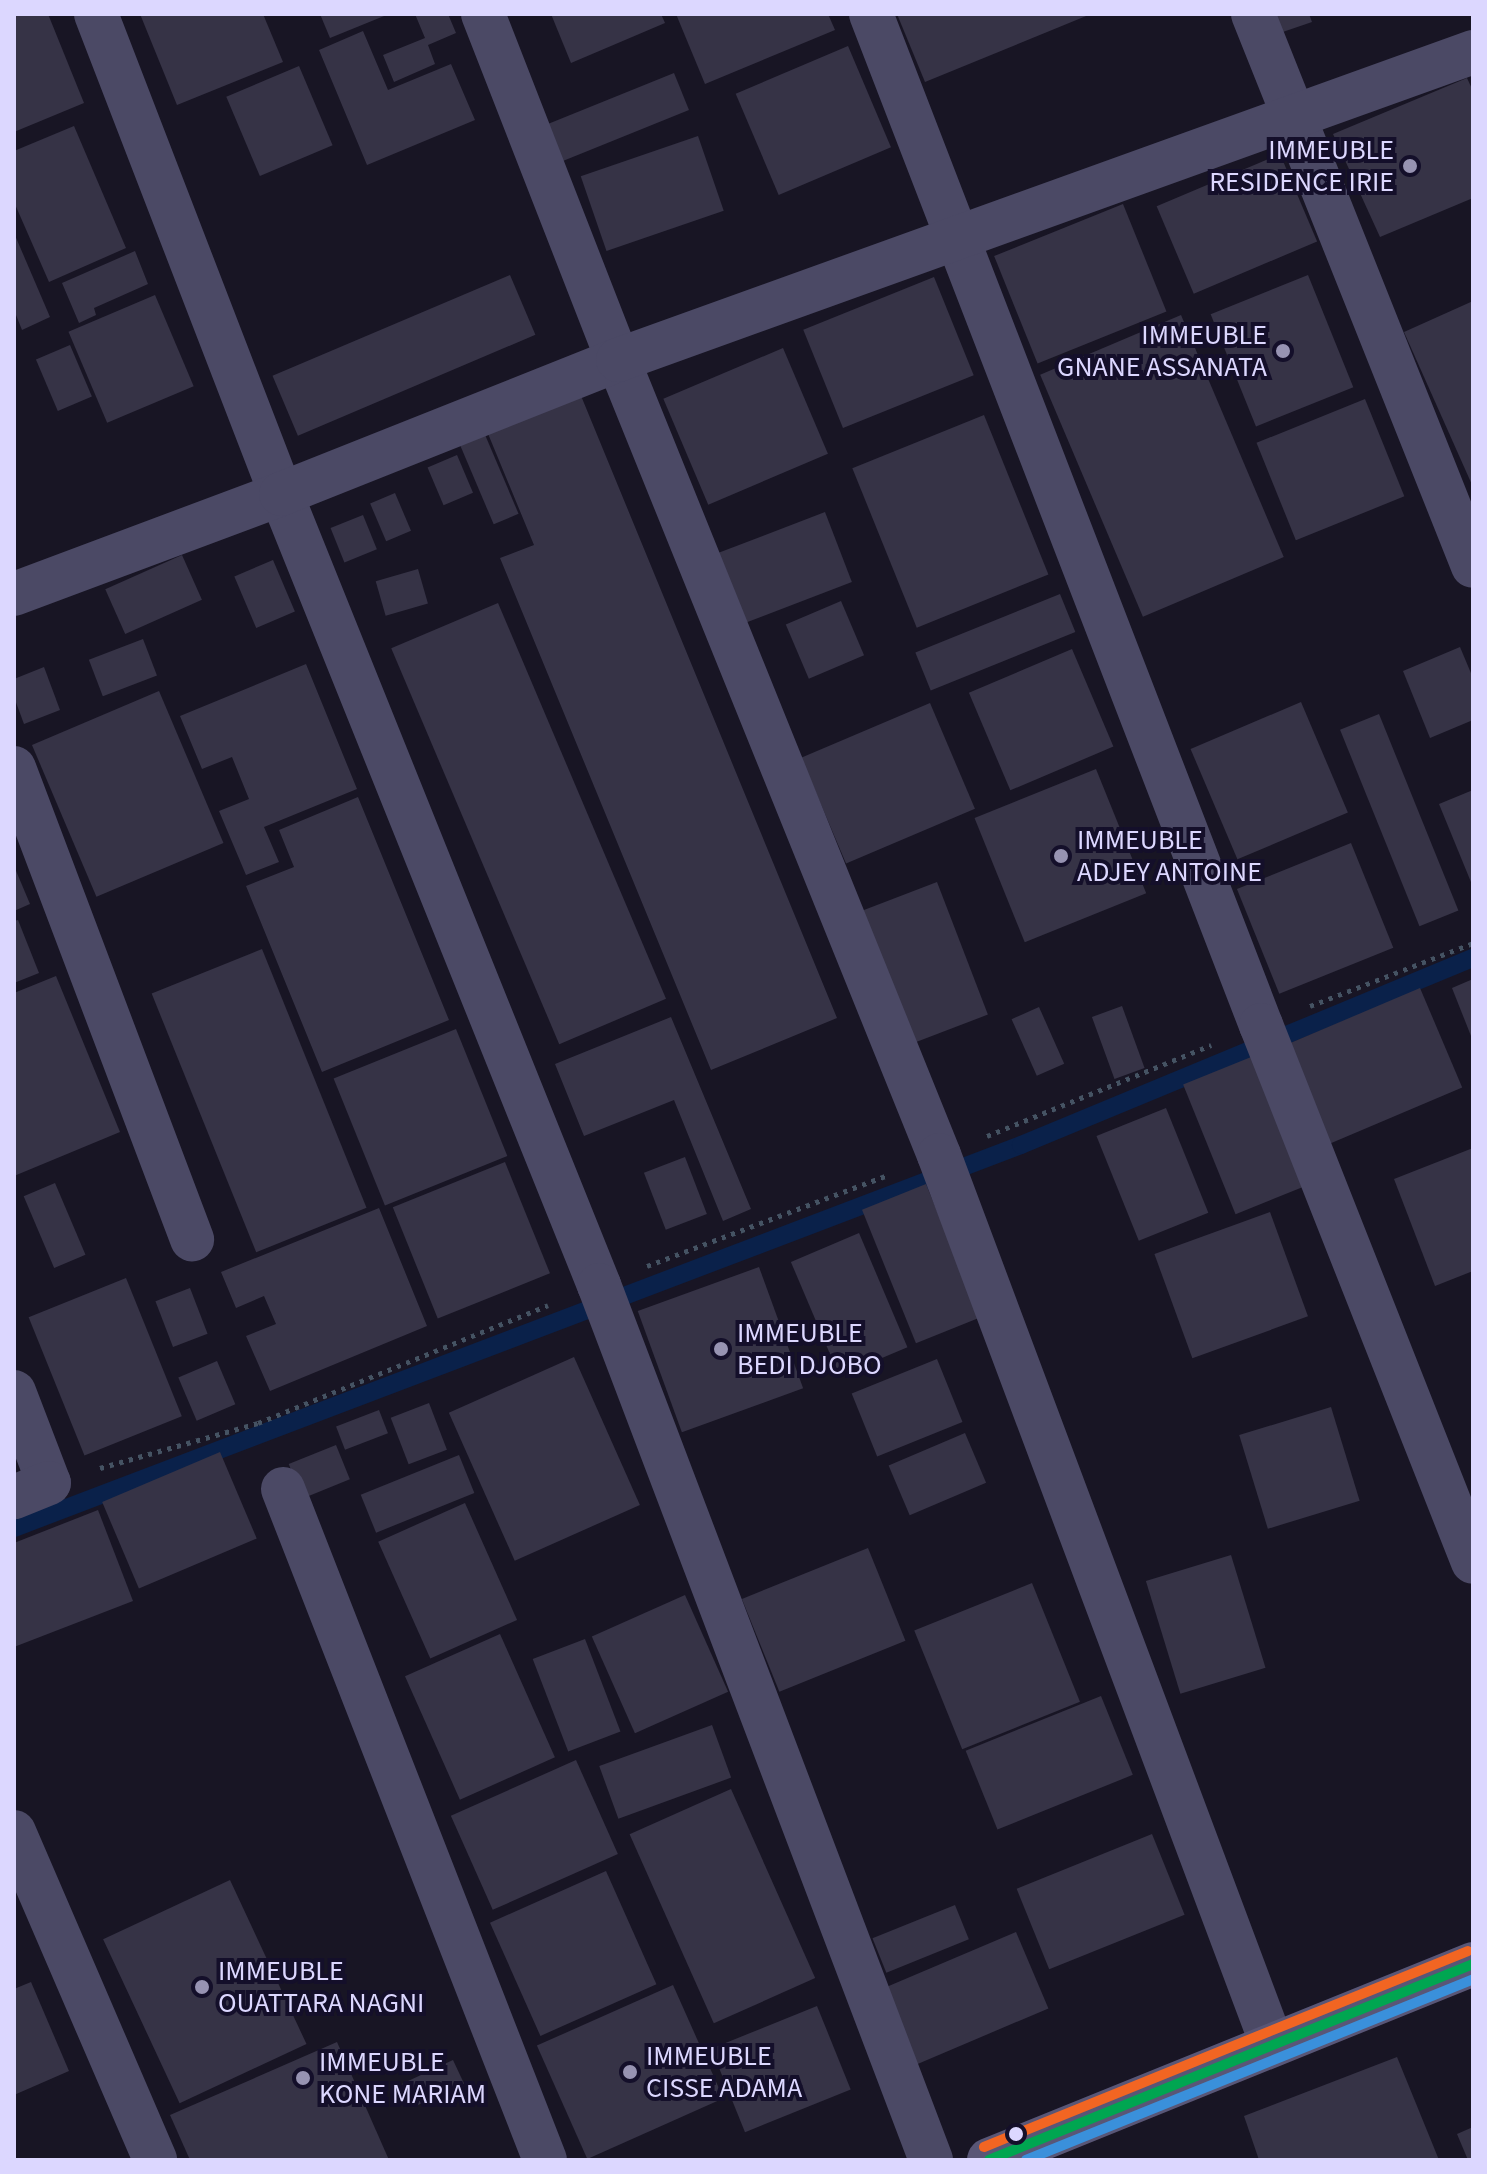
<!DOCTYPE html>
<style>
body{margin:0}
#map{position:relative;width:1487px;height:2174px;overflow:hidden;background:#181524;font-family:"Source Sans 3",sans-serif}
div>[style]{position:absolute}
.stream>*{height:18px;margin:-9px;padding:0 9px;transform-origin:9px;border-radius:9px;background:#0a214a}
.building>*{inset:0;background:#363346;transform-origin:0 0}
.path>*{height:5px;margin-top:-2.5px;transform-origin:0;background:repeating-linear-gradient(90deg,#455363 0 4px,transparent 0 10px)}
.street>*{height:44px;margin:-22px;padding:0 22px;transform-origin:22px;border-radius:22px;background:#4b4965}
.secondary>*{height:44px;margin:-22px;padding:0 22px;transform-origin:22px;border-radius:22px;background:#595676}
.bus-1>*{height:10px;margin:-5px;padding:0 5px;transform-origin:5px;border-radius:5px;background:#00a651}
.bus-2>*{height:10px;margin:-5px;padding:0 5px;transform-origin:5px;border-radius:5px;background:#3a90db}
.bus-3>*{height:10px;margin:-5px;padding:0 5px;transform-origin:5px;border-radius:5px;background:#f26522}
.dots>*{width:22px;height:22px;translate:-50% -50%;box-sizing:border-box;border:4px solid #140f2a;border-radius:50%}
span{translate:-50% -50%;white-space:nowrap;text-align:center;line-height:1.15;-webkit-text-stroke:8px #140f2a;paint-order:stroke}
.poi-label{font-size:28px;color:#dcd7ff}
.right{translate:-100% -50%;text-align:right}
.left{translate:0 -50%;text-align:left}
.frame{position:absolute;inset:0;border:16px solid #dcd7ff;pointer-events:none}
</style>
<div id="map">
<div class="stream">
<div style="left:14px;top:1528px;width:1077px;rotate:-20.82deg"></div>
<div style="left:1021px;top:1145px;width:489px;rotate:-22.5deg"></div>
</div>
<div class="building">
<div style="clip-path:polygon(14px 14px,48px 14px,84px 103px,14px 132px)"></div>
<div style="clip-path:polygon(140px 14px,263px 14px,283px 62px,177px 105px)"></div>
<div style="clip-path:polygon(320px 14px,389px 14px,330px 38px)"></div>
<div style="clip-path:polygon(415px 14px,448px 14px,456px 33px,428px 45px,435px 64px,394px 82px,383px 55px,425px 38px)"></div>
<div style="clip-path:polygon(551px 14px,661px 14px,665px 23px,571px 63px)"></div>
<div style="clip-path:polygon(676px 14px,828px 14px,835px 30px,705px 84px)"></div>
<div style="clip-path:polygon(897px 14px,1091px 14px,925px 82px)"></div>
<div style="clip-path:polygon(1267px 14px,1309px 14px,1312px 22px,1274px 35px)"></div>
<div style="clip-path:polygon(363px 31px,388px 90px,451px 64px,475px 120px,367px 165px,319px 50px)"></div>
<div style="left:848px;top:46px;width:110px;height:122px;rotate:67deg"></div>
<div style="left:299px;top:66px;width:86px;height:79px;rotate:67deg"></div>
<div style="left:674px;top:73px;width:40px;height:136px;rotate:68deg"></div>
<div style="clip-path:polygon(1467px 78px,1473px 91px,1473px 198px,1380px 237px,1333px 134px)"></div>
<div style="clip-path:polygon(74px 126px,126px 248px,49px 282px,14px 202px,14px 151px)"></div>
<div style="left:698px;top:136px;width:79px;height:124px;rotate:71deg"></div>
<div style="left:1280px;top:154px;width:95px;height:134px;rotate:67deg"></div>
<div style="left:1123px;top:204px;width:116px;height:139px;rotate:68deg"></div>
<div style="clip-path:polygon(14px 233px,50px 317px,22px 330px,14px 310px)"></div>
<div style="clip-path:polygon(135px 251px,148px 284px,94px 308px,96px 315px,79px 323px,62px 283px)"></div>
<div style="left:510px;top:275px;width:65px;height:258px;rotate:67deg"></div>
<div style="left:1308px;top:275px;width:121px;height:105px;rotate:68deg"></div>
<div style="left:934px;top:277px;width:106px;height:141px;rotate:68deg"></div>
<div style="left:155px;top:295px;width:99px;height:94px;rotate:67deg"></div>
<div style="clip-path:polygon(1473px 301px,1473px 487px,1404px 332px)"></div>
<div style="left:1181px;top:315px;width:263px;height:153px;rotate:67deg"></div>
<div style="left:70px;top:345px;width:56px;height:37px;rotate:67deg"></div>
<div style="left:783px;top:348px;width:115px;height:130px;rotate:67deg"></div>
<div style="clip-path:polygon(577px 386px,837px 1018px,711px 1070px,500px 558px,534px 545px,484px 424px)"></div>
<div style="left:1365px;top:399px;width:105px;height:117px;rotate:68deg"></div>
<div style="left:984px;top:415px;width:172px;height:142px;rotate:68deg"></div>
<div style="left:483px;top:430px;width:91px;height:27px;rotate:67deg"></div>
<div style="left:457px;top:455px;width:41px;height:32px;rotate:67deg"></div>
<div style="left:395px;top:493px;width:41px;height:27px;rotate:67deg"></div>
<div style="left:825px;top:512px;width:75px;height:116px;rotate:69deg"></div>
<div style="left:363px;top:515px;width:37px;height:35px;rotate:68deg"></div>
<div style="left:182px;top:555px;width:49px;height:84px;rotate:66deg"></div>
<div style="left:273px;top:560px;width:56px;height:42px;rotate:67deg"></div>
<div style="left:418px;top:569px;width:36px;height:44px;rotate:74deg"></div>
<div style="left:1060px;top:594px;width:41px;height:156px;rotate:68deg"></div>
<div style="left:841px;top:601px;width:59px;height:60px;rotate:67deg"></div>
<div style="left:498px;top:603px;width:430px;height:116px;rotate:67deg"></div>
<div style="left:143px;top:639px;width:39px;height:58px;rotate:69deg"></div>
<div style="clip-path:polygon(1460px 647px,1473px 678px,1473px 720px,1430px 738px,1403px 671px)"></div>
<div style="left:1072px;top:649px;width:106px;height:112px;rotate:67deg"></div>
<div style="clip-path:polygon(306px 664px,357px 789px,264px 827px,279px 862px,246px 875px,219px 811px,249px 799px,232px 757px,202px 769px,180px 716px)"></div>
<div style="clip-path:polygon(44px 667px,60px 710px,24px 724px,14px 697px,14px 679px)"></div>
<div style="left:159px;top:691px;width:165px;height:138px;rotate:67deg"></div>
<div style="left:1301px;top:702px;width:120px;height:120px;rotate:67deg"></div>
<div style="left:930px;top:703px;width:115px;height:140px;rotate:67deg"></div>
<div style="left:1379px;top:714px;width:212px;height:42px;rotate:68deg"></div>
<div style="left:1096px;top:769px;width:134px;height:131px;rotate:68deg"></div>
<div style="clip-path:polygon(1473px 790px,1473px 887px,1439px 804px)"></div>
<div style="clip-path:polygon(358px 797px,449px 1020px,322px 1072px,246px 886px,294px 867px,279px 830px)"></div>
<div style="left:1351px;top:843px;width:113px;height:123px;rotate:68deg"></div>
<div style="clip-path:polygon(14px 866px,30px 904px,14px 911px)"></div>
<div style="left:937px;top:882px;width:142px;height:81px;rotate:69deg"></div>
<div style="clip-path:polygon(18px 920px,39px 973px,14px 983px,14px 921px)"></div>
<div style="left:262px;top:949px;width:279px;height:119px;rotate:68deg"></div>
<div style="clip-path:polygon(56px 976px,120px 1132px,14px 1176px,14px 993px)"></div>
<div style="clip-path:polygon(1473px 979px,1473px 1041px,1452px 988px)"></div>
<div style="left:1420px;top:988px;width:108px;height:153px;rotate:67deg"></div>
<div style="left:1122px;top:1006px;width:66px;height:32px;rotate:70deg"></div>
<div style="left:1039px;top:1007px;width:62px;height:30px;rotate:66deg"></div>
<div style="clip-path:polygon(671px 1017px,751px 1209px,723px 1221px,674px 1100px,584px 1136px,555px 1064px)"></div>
<div style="left:456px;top:1029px;width:137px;height:132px;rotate:68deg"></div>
<div style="left:1261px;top:1053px;width:140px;height:84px;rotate:68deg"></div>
<div style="left:1166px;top:1108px;width:113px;height:75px;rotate:68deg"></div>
<div style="clip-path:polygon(1473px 1148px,1473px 1271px,1435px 1286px,1394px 1179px)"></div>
<div style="left:685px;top:1157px;width:61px;height:44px;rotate:69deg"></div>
<div style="left:505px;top:1162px;width:120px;height:121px;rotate:68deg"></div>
<div style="left:55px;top:1183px;width:78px;height:34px;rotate:67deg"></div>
<div style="left:926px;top:1184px;width:144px;height:69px;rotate:68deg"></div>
<div style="clip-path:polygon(379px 1208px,427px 1326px,270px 1391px,246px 1336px,276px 1324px,264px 1296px,236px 1308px,221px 1272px)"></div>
<div style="left:1270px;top:1212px;width:111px;height:123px;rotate:70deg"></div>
<div style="left:859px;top:1233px;width:124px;height:74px;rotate:67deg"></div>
<div style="left:759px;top:1267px;width:129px;height:129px;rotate:70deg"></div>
<div style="left:126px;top:1278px;width:149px;height:105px;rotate:68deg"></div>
<div style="left:190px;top:1288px;width:49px;height:37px;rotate:69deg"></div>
<div style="left:574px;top:1357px;width:162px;height:137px;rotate:66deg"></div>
<div style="left:937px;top:1359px;width:68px;height:92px;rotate:68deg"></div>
<div style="left:217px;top:1361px;width:47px;height:42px;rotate:67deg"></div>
<div style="left:429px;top:1403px;width:50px;height:41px;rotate:69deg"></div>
<div style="left:1331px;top:1407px;width:98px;height:96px;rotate:73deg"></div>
<div style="left:379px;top:1410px;width:25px;height:46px;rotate:69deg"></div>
<div style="left:965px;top:1433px;width:54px;height:83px;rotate:67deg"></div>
<div style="left:336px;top:1445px;width:37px;height:51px;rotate:68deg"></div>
<div style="left:220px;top:1452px;width:94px;height:128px;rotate:67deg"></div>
<div style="left:459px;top:1455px;width:41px;height:106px;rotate:68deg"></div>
<div style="left:465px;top:1503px;width:128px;height:95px;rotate:66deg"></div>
<div style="clip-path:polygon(98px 1510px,133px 1601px,14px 1647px,14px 1543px)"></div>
<div style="left:868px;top:1548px;width:100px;height:136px;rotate:68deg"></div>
<div style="left:1231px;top:1555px;width:118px;height:89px;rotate:73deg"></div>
<div style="left:1032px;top:1583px;width:128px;height:127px;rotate:68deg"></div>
<div style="left:685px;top:1595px;width:106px;height:102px;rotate:66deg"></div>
<div style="left:500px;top:1634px;width:135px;height:104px;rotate:66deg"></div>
<div style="left:585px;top:1639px;width:99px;height:56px;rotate:69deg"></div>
<div style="left:1101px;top:1696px;width:85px;height:146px;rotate:68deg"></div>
<div style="left:712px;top:1725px;width:56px;height:120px;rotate:70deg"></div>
<div style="left:576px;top:1760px;width:103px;height:137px;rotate:66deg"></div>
<div style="left:731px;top:1789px;width:207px;height:111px;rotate:66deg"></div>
<div style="left:1152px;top:1834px;width:87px;height:146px;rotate:68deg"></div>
<div style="left:606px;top:1871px;width:124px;height:127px;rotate:66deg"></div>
<div style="left:230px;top:1880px;width:181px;height:140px;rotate:65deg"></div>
<div style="left:955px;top:1905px;width:37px;height:89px;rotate:68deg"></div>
<div style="left:1016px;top:1932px;width:83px;height:144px;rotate:67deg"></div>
<div style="clip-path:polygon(31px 1982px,69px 2071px,14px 2095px,14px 1989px)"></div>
<div style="left:673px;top:1985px;width:124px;height:149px;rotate:66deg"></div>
<div style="left:817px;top:2006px;width:90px;height:114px;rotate:68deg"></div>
<div style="clip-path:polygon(337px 2042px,389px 2160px,190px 2160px,170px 2115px)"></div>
<div style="clip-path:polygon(1397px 2057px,1439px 2160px,1259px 2160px,1244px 2116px)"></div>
<div style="left:453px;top:2060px;width:26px;height:56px;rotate:65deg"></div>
<div style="clip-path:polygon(1473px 2127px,1473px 2160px,1468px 2160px,1457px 2134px)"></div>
</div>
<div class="path">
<div style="left:1310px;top:1006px;width:175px;rotate:-21.1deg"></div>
<div style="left:987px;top:1136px;width:242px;rotate:-22.1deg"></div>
<div style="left:647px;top:1266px;width:258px;rotate:-20.7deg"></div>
<div style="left:100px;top:1468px;width:164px;rotate:-15.9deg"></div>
<div style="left:258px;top:1423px;width:313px;rotate:-22.1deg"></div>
</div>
<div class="street">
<div style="left:96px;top:14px;width:514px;rotate:68.92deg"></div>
<div style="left:281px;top:494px;width:853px;rotate:68.1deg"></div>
<div style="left:599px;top:1285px;width:936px;rotate:69.22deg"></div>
<div style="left:483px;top:14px;width:371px;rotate:68.7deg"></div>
<div style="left:618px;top:360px;width:857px;rotate:68.01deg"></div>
<div style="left:939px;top:1155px;width:949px;rotate:69.47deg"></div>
<div style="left:871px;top:14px;width:1084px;rotate:68.91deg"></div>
<div style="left:1261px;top:1025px;width:577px;rotate:68.46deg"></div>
<div style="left:1253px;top:14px;width:594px;rotate:68.27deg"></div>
<div style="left:14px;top:594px;width:285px;rotate:-20.5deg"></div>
<div style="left:281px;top:494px;width:363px;rotate:-21.7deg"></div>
<div style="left:618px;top:360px;width:909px;rotate:-19.81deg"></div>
<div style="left:14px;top:768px;width:504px;rotate:69.3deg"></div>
<div style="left:14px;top:1392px;width:97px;rotate:69deg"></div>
<div style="left:49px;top:1483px;width:38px;rotate:158deg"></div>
<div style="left:283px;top:1489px;width:720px;rotate:68.67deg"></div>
<div style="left:14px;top:1832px;width:357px;rotate:66.7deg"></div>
</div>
<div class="secondary">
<div style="left:989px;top:2160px;width:522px;rotate:-22.05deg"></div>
</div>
<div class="bus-1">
<div style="left:989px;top:2160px;width:522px;rotate:-22.05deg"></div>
</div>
<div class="bus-2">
<div style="left:1026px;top:2160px;width:482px;rotate:-22deg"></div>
</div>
<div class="bus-3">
<div style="left:984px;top:2147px;width:522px;rotate:-22.05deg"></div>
</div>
<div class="dots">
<div style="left:1410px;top:166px;background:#9793b2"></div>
<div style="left:1283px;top:351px;background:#9793b2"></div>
<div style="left:1061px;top:856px;background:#9793b2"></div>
<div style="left:721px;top:1349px;background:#9793b2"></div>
<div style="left:202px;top:1987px;background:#9793b2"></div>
<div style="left:630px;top:2072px;background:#9793b2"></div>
<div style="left:303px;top:2078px;background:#9793b2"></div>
<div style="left:1016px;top:2134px;background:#dcd7ff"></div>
</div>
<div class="poi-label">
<span class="right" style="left:1394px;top:166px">IMMEUBLE<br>RESIDENCE IRIE</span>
<span class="right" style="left:1267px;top:351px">IMMEUBLE<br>GNANE ASSANATA</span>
<span class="left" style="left:1077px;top:856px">IMMEUBLE<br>ADJEY ANTOINE</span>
<span class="left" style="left:737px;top:1349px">IMMEUBLE<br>BEDI DJOBO</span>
<span class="left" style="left:218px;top:1987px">IMMEUBLE<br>OUATTARA NAGNI</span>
<span class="left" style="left:646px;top:2072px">IMMEUBLE<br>CISSE ADAMA</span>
<span class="left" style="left:319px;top:2078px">IMMEUBLE<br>KONE MARIAM</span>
</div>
<div class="frame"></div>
</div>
